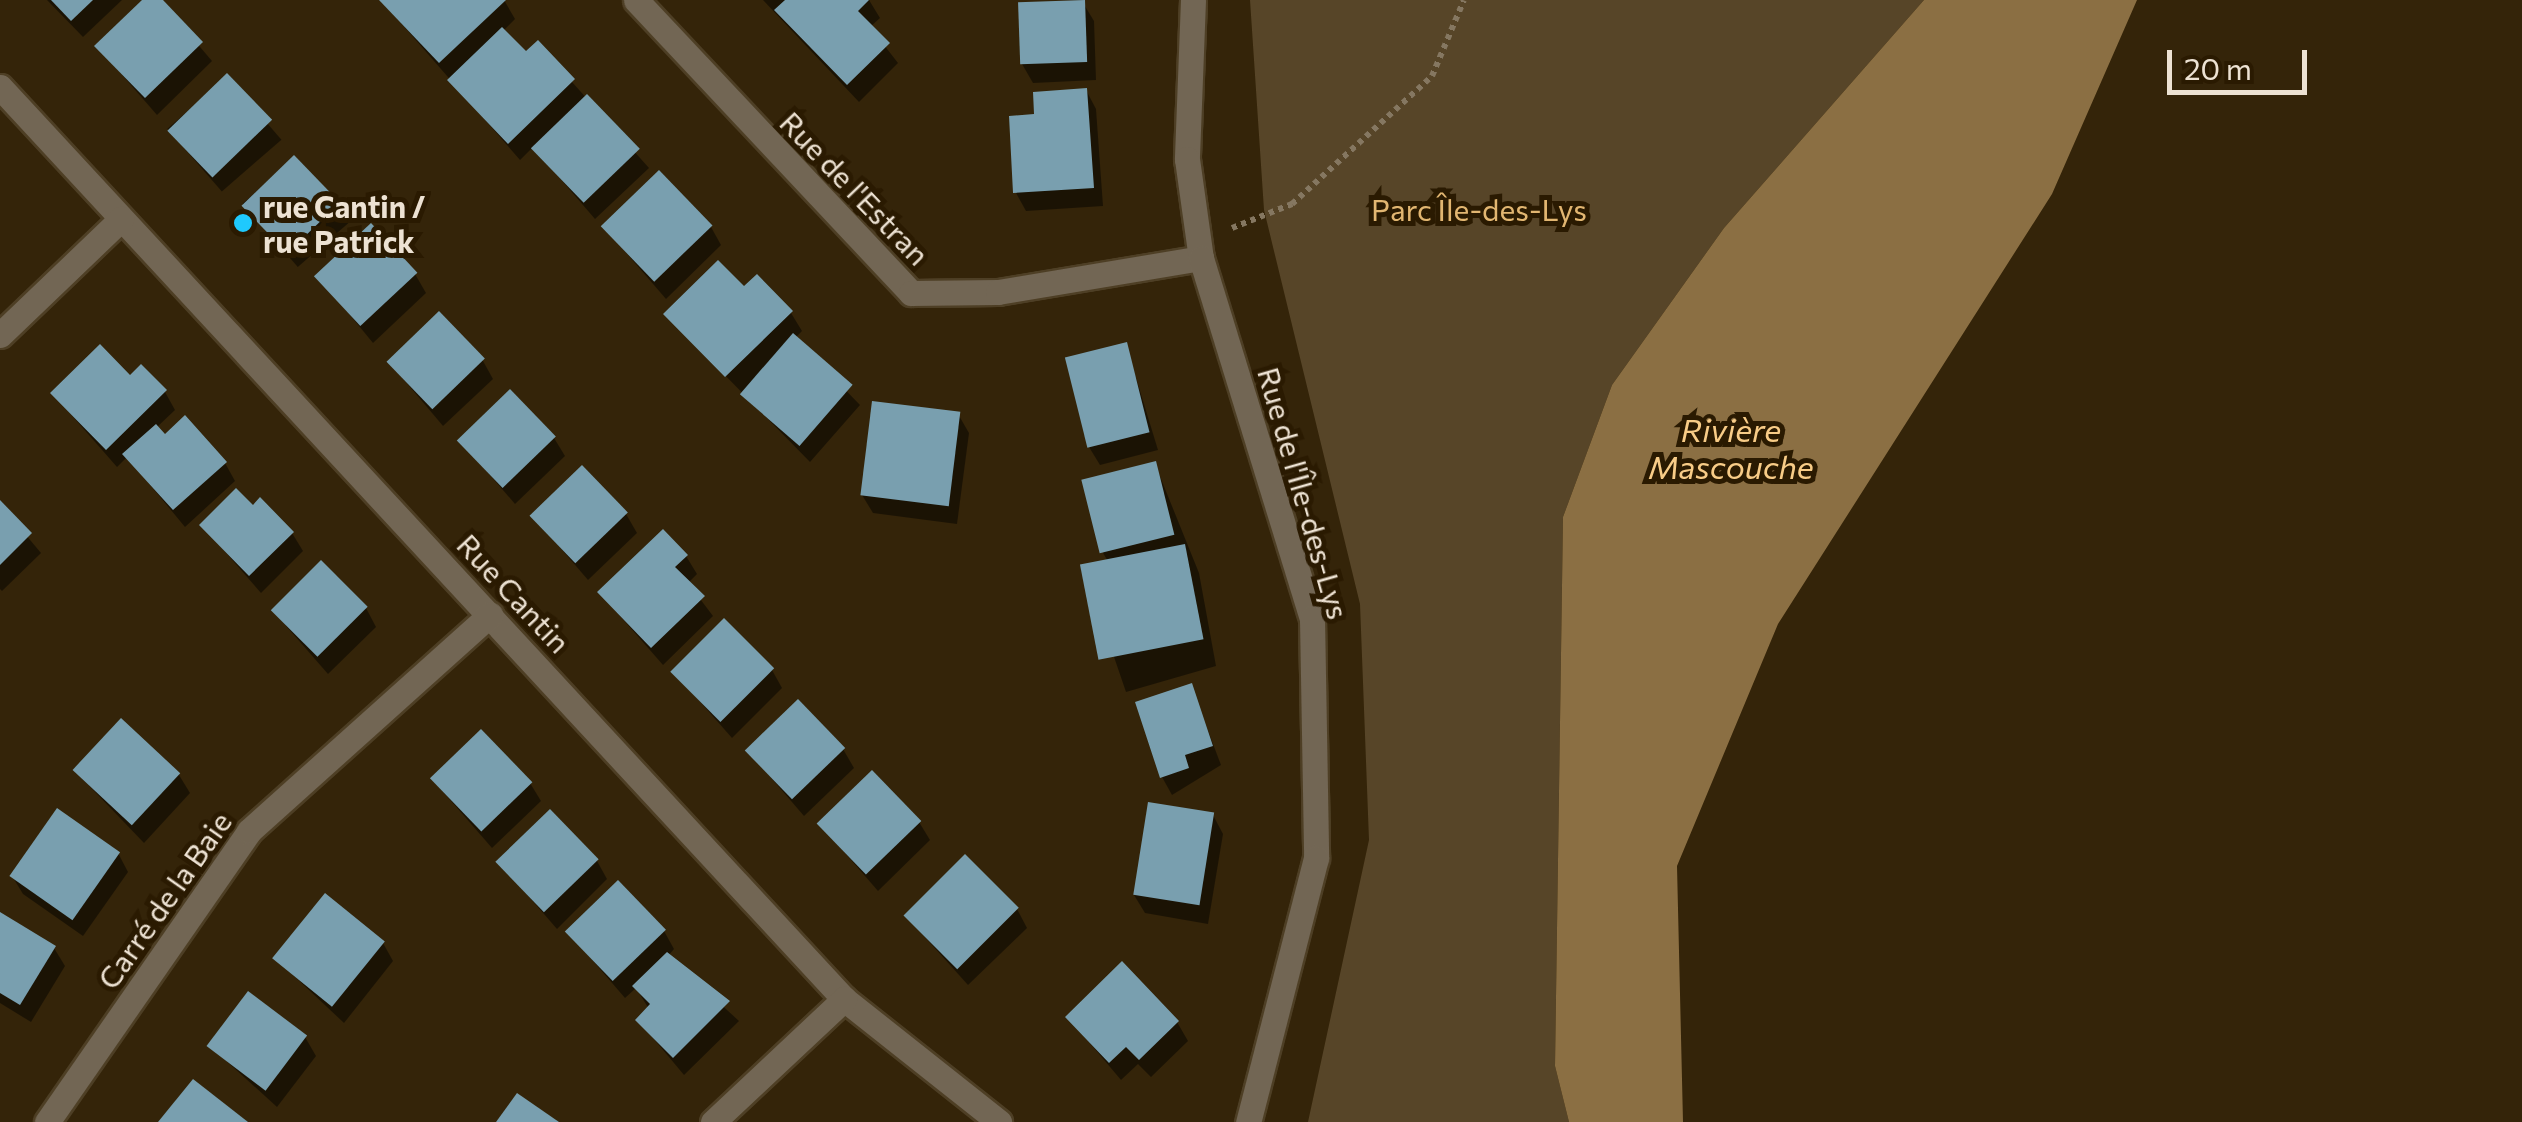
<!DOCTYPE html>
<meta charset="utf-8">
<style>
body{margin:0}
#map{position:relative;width:2522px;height:1122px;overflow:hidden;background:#342409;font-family:Commissioner,sans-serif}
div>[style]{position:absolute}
.green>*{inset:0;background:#574528}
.water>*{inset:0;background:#8b6f43}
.shadow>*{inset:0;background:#0007;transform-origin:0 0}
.building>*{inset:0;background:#799faf;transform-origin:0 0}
.path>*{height:6px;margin-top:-3px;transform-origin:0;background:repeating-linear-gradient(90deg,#857761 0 5px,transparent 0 10px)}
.roads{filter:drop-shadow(2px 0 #4e3f25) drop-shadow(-2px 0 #4e3f25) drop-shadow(0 2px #4e3f25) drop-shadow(0 -2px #4e3f25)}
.minor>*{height:25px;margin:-12.5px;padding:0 12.5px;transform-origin:12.5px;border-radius:12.5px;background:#726654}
.dots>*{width:28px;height:28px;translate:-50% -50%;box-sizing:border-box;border:5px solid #2a1a01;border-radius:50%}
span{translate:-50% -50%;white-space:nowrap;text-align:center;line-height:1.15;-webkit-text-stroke:10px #2a1a01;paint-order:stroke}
.street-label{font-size:30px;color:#ede2d3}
.poi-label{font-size:30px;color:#ede2d3;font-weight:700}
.left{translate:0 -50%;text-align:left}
.park-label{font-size:30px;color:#e2b671}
.water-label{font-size:32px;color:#f8cc87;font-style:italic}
.scale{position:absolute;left:2167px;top:50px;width:140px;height:45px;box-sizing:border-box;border:5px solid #ede2d3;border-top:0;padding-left:12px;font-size:30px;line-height:35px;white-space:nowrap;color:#ede2d3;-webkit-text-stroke:8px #2a1a01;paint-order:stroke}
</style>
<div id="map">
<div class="green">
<div style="clip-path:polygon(1250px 0,1924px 0,1724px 228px,1612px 385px,1563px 517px,1555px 1066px,1569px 1122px,1308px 1122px,1369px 840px,1360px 604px,1264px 210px)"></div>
</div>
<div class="water">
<div style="clip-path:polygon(1924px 0,2137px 0,2052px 194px,1778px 624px,1677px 866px,1683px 1122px,1569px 1122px,1555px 1066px,1563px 517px,1612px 385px,1724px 228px)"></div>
</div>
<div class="shadow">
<div style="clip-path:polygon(47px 0,122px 0,83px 37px)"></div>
<div style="clip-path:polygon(145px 0,160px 0,212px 61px,157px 115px,97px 46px)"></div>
<div style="clip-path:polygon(381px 0,504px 0,515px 19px,503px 31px,526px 55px,538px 44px,649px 168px,595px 219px,533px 147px,520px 160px)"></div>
<div style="clip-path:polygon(763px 0,869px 0,880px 18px,870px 27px,898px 63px,859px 102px)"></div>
<div style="clip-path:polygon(1083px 3px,1094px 21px,1096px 80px,1033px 83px,1022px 64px)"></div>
<div style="left:227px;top:77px;width:83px;height:79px;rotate:49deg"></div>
<div style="clip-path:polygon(1086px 90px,1096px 109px,1103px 206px,1026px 211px,1016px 193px)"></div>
<div style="left:294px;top:159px;width:84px;height:68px;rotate:49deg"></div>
<div style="clip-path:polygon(604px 227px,711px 227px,721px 245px,666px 299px)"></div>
<div style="clip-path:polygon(415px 274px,426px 293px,373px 343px,318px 276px)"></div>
<div style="clip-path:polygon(744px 290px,791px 313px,802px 331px,795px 338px,860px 405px,810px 462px,666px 315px)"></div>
<div style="clip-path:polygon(1126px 345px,1158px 450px,1100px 465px,1089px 447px)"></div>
<div style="clip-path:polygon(483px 361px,493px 379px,443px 426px,389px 362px)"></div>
<div style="clip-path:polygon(130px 379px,165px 392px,175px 410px,156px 428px,165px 438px,225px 463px,235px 481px,185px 527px,127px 457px,117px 467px,53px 394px)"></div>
<div style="clip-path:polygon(958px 414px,969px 433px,957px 524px,873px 513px,862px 495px)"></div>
<div style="clip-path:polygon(554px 438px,565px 456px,515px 504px,460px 440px)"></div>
<div style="clip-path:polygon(1155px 464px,1199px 573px,1216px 666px,1126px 692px,1086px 575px,1112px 568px,1103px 553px)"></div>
<div style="clip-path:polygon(0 504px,41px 553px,2px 591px,0 589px)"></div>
<div style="clip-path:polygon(253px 508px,292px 533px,303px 551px,261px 593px,202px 525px)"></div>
<div style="clip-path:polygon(626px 514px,637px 533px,588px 580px,533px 516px)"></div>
<div style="clip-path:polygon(686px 556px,697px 574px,688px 583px,713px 616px,663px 665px,600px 593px)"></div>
<div style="clip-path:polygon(366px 608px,376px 627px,328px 674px,273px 611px)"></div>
<div style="clip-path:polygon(772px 670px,782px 688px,732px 738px,673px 671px)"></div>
<div style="clip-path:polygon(1191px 686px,1221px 765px,1172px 795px,1162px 777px)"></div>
<div style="clip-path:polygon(843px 749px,854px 768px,804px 816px,748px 751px)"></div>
<div style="clip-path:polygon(75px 771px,179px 775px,190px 793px,144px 843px)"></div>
<div style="clip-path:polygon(432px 779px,530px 783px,541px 801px,492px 848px)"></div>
<div style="clip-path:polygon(1213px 815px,1223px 834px,1208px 924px,1145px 913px,1134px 895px)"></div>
<div style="clip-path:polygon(919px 822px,930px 840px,878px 891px,820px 824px)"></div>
<div style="clip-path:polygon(118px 853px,128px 872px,83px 936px,23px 894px,12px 876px)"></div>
<div style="clip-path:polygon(498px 861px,597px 861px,607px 879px,557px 929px)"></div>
<div style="clip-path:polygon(1017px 909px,1027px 928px,968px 985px,906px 916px)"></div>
<div style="clip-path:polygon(0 915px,54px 948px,65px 966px,31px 1022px,0 1003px)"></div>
<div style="clip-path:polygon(664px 931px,674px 949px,668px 956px,739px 1021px,684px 1075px,638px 1020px,649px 1009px,636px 988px,625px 998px,569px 933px)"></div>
<div style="clip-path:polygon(383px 943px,393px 961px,344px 1023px,275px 958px)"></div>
<div style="clip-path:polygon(1068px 1017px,1177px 1022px,1188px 1041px,1151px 1077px,1138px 1064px,1121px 1080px)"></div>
<div style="clip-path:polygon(305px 1037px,316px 1056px,277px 1107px,210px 1046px)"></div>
</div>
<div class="building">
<div style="clip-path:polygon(51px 0,93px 0,71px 21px)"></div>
<div style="clip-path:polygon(142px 0,163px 0,203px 42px,145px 98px,94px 46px)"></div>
<div style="clip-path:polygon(379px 0,506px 0,439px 63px)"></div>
<div style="clip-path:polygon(785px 0,869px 0,858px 11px,890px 43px,847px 85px,774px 10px)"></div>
<div style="left:1085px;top:0;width:62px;height:67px;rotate:88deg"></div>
<div style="clip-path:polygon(502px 27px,526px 51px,538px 40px,575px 79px,508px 144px,447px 80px)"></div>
<div style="left:227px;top:73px;width:65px;height:83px;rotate:46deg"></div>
<div style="clip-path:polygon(1087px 88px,1094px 188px,1013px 193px,1009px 116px,1034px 114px,1033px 92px)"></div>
<div style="left:587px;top:94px;width:76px;height:78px;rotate:46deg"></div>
<div style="left:294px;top:155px;width:66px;height:73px;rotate:46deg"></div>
<div style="left:659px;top:170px;width:77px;height:81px;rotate:46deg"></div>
<div style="left:371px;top:223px;width:68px;height:78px;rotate:47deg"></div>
<div style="clip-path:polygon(718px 260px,744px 286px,757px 274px,793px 311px,725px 377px,663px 314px)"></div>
<div style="left:439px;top:311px;width:66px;height:73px;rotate:46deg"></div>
<div style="left:793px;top:333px;width:79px;height:81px;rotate:41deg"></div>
<div style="left:1127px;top:342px;width:93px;height:64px;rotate:76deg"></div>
<div style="clip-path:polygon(100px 344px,130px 375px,141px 364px,167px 390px,106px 450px,50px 393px)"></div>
<div style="left:510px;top:389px;width:66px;height:74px;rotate:46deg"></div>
<div style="left:872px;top:401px;width:89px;height:95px;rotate:7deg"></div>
<div style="clip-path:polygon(185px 415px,227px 462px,173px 510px,122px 454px,156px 424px,165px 434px)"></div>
<div style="left:1156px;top:461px;width:76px;height:77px;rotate:76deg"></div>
<div style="left:582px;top:465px;width:66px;height:73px;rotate:46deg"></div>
<div style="clip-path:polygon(236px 488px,253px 505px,260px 497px,294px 532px,249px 576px,199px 525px)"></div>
<div style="clip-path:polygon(0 500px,32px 533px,0 565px)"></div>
<div style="clip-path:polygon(663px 529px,688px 555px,675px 567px,705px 596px,651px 648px,597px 592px)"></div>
<div style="left:1185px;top:544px;width:97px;height:107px;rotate:79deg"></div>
<div style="left:321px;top:560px;width:66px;height:71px;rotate:45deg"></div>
<div style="left:724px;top:618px;width:71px;height:76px;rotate:45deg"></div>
<div style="clip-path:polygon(1192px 683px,1213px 746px,1185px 755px,1189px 768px,1160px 778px,1135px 702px)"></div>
<div style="left:798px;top:699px;width:68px;height:74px;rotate:46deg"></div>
<div style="left:121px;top:718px;width:81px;height:71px;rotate:43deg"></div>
<div style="left:481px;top:729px;width:74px;height:71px;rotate:46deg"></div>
<div style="left:872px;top:770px;width:71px;height:77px;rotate:46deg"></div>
<div style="left:1148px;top:802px;width:67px;height:94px;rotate:9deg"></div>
<div style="left:57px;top:808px;width:77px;height:83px;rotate:35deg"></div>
<div style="left:550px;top:809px;width:70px;height:76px;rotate:46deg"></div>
<div style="left:965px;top:854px;width:76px;height:87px;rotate:45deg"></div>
<div style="left:618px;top:880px;width:69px;height:74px;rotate:46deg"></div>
<div style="left:325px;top:893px;width:77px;height:84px;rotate:39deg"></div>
<div style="clip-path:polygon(0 912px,56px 946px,20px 1005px,0 993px)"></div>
<div style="clip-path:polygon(667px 952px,730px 1001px,673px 1058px,635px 1020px,650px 1004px,632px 986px)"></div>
<div style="clip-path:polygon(1122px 961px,1179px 1021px,1139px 1060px,1126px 1047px,1109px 1063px,1065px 1017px)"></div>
<div style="left:248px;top:991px;width:74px;height:69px;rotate:37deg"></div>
<div style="clip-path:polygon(193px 1079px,248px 1122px,158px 1122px)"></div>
<div style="clip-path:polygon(517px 1093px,559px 1122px,496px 1122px)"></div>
</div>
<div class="path">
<div style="left:1232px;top:228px;width:65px;rotate:-21.8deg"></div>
<div style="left:1292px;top:204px;width:190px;rotate:-42.4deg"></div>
<div style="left:1432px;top:76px;width:82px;rotate:-67.2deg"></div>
</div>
<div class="roads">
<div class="minor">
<div style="left:636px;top:0;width:402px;rotate:46.8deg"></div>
<div style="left:911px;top:293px;width:87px;rotate:-0.7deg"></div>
<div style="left:998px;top:292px;width:206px;rotate:-9.5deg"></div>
<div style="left:1193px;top:0;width:159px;rotate:92.2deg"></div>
<div style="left:1187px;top:159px;width:100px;rotate:82deg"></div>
<div style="left:1201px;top:258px;width:377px;rotate:72.9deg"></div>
<div style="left:1312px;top:618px;width:240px;rotate:89deg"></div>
<div style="left:1316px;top:858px;width:273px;rotate:104.4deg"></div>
<div style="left:0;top:87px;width:1243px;rotate:47.22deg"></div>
<div style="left:844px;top:999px;width:198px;rotate:38.4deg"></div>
<div style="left:0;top:335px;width:168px;rotate:-43.8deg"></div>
<div style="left:47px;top:1122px;width:354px;rotate:-55.2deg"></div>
<div style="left:249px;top:831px;width:324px;rotate:-41.9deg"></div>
<div style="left:713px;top:1122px;width:180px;rotate:-43.2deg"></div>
</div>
</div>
<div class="dots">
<div style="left:243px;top:223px;background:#1fc9fd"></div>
</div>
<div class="street-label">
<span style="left:855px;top:188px;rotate:46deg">Rue de l'Estran</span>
<span style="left:1304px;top:493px;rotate:74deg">Rue de l'Île-des-Lys</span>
<span style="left:514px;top:593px;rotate:47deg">Rue Cantin</span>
<span style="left:164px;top:900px;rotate:-55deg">Carré de la Baie</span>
</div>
<div class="poi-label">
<span class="left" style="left:263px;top:223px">rue Cantin /<br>rue Patrick</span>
</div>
<div class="park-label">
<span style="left:1479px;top:209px">Parc Île-des-Lys</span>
</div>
<div class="water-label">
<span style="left:1731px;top:448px">Rivière<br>Mascouche</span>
</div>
<div class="scale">20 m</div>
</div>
